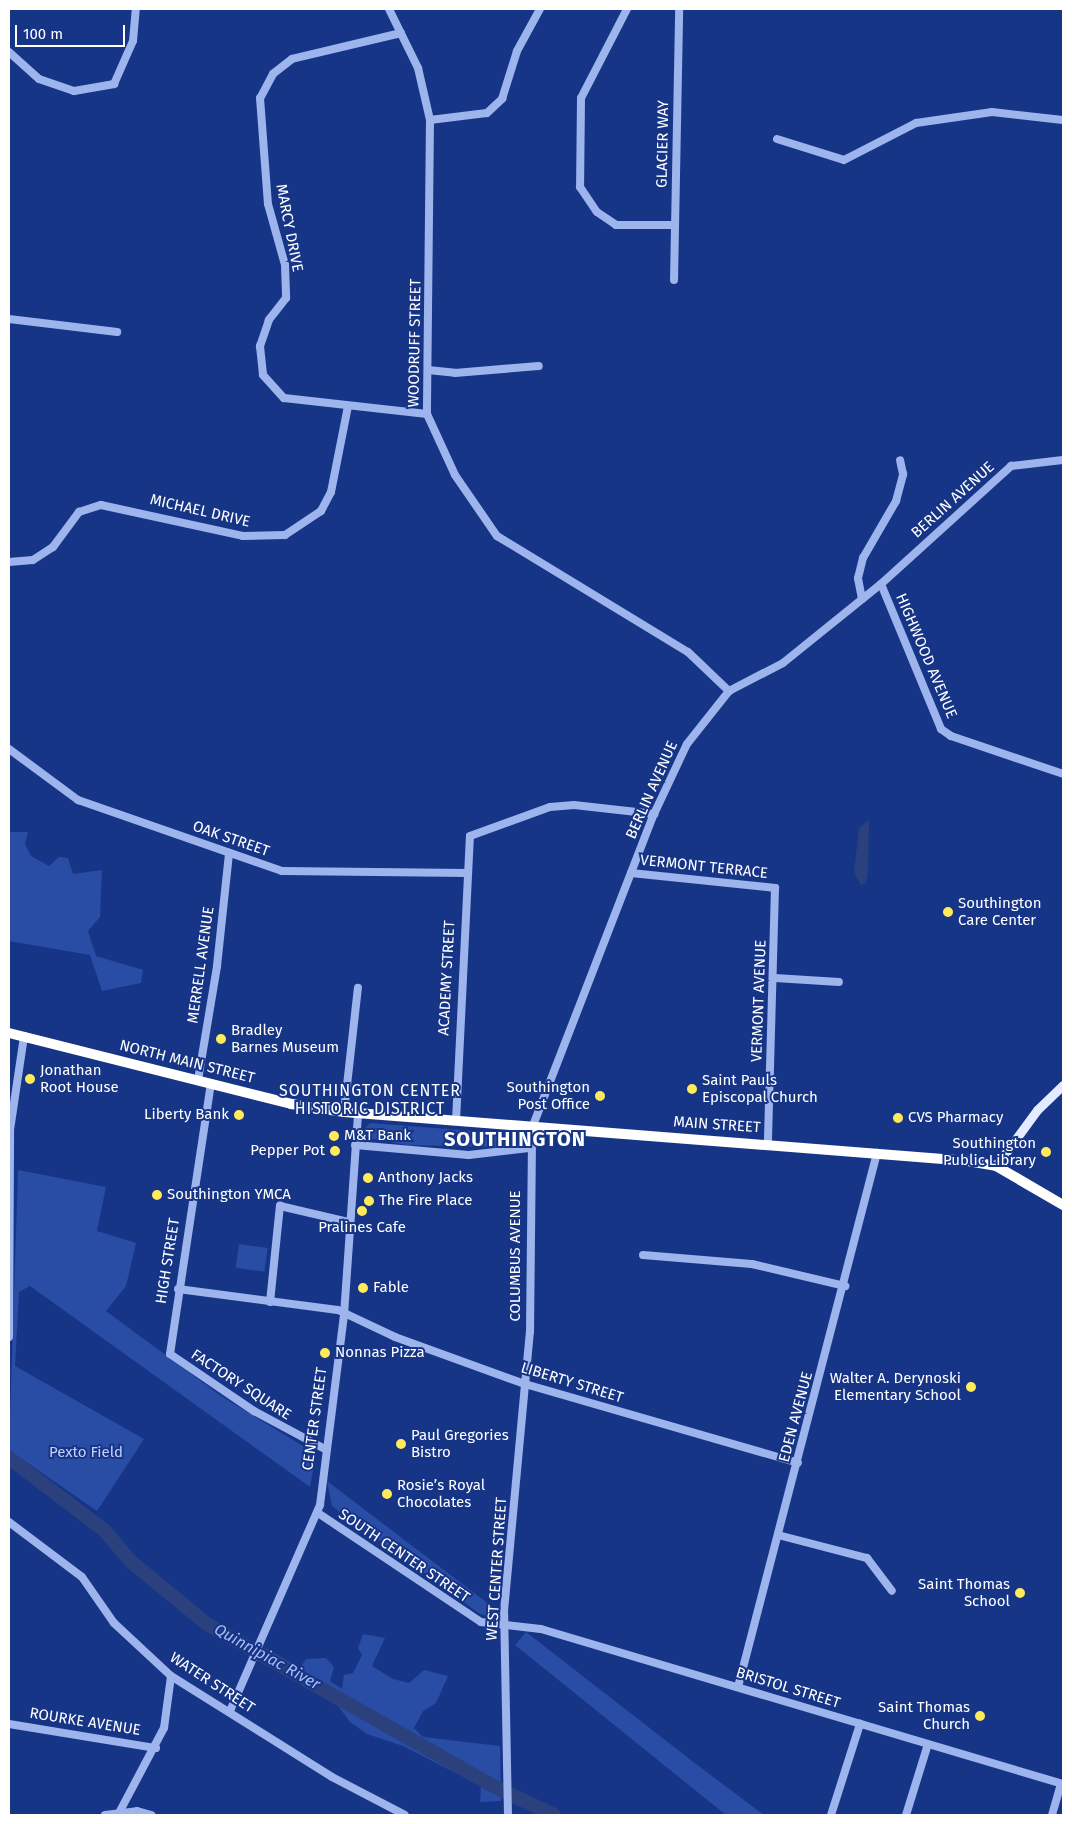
<!DOCTYPE html>
<meta charset="utf-8">
<style>
body{margin:0}
#map{position:relative;width:1072px;height:1824px;overflow:hidden;background:#173587;font-family:"Fira Sans",sans-serif}
div>[style]{position:absolute}
.green>*{inset:0;background:#294ca5;transform-origin:0 0}
.water>*{inset:0;background:#2b417e}
.river>*{height:14px;margin:-7px;padding:0 7px;transform-origin:7px;border-radius:7px;background:#2b417e}
.minor>*{height:8px;margin:-4px;padding:0 4px;transform-origin:4px;border-radius:4px;background:#9db4ed}
.major>*{height:9px;margin:-4.5px;padding:0 4.5px;transform-origin:4.5px;border-radius:4.5px;background:#e4eaff}
.highway>*{height:10px;margin:-5px;padding:0 5px;transform-origin:5px;border-radius:5px;background:#fff}
.dots>*{width:14px;height:14px;translate:-50% -50%;box-sizing:border-box;border:2px solid #173587;border-radius:50%}
span{translate:-50% -50%;white-space:nowrap;text-align:center;line-height:1.15;-webkit-text-stroke:4px #173587;paint-order:stroke}
.street-label{font-size:15px;color:#fff}
.poi-label{font-size:15px;color:#fff}
.left{translate:0 -50%;text-align:left}
.right{translate:-100% -50%;text-align:right}
.park-label{font-size:15px;color:#c3d2fa}
.neighbourhood-label{font-size:16px;color:#fff;letter-spacing:1px}
.water-label{font-size:16px;color:#a9bef5;font-style:italic}
.district-label{font-size:20px;color:#fff;font-weight:700;letter-spacing:1px}
.frame{position:absolute;inset:0;border:10px solid #fff;pointer-events:none}
.scale{position:absolute;left:15px;top:25px;width:110px;height:22px;box-sizing:border-box;border:2px solid #fff;border-top:0;padding-left:6px;font-size:15px;line-height:18px;white-space:nowrap;color:#fff;-webkit-text-stroke:4px #173587;paint-order:stroke}
</style>
<div id="map">
<div class="green">
<div style="clip-path:polygon(9px 832px,28px 832px,25px 844px,31px 856px,49px 866px,59px 857px,68px 858px,73px 874px,102px 870px,100px 917px,88px 931px,96px 956px,143px 970px,141px 983px,102px 991px,90px 955px,9px 941px)"></div>
<div style="clip-path:polygon(370px 1123px,514px 1134px,518px 1137px,516px 1144px,496px 1147px,407px 1145px,367px 1138px,364px 1129px)"></div>
<div style="clip-path:polygon(18px 1170px,106px 1187px,97px 1231px,136px 1243px,126px 1286px,106px 1311px,221px 1396px,316px 1454px,310px 1487px,30px 1286px,19px 1292px,15px 1366px,144px 1439px,97px 1511px,9px 1450px)"></div>
<div style="left:239px;top:1244px;width:29px;height:24px;rotate:8deg"></div>
<div style="clip-path:polygon(327px 1481px,461px 1583px,497px 1610px,488px 1616px,480px 1614px,332px 1506px)"></div>
<div style="clip-path:polygon(526px 1632px,696px 1764px,764px 1815px,726px 1815px,515px 1645px)"></div>
<div style="clip-path:polygon(363px 1634px,385px 1638px,372px 1666px,393px 1679px,409px 1683px,424px 1670px,448px 1676px,436px 1703px,423px 1711px,414px 1728px,423px 1737px,500px 1746px,501px 1801px,480px 1802px,481px 1786px,403px 1746px,367px 1734px,350px 1722px,330px 1695px,262px 1658px,266px 1648px,300px 1668px,306px 1659px,326px 1658px,334px 1667px,330px 1681px,342px 1689px,344px 1675px,353px 1673px,362px 1655px,358px 1648px)"></div>
</div>
<div class="water">
<div style="clip-path:polygon(869px 820px,868px 871px,866px 883px,861px 885px,854px 873px,859px 828px)"></div>
</div>
<div class="river">
<div style="left:9px;top:1458px;width:121px;rotate:37.2deg"></div>
<div style="left:105px;top:1531px;width:38px;rotate:50deg"></div>
<div style="left:129px;top:1560px;width:101px;rotate:39.4deg"></div>
<div style="left:207px;top:1624px;width:331px;rotate:29.5deg"></div>
<div style="left:495px;top:1787px;width:65px;rotate:25.4deg"></div>
</div>
<div class="minor">
<div style="left:389px;top:9px;width:66px;rotate:63.8deg"></div>
<div style="left:418px;top:68px;width:53px;rotate:77deg"></div>
<div style="left:430px;top:120px;width:294px;rotate:90.6deg"></div>
<div style="left:427px;top:414px;width:67px;rotate:65.3deg"></div>
<div style="left:455px;top:475px;width:74px;rotate:55.5deg"></div>
<div style="left:497px;top:536px;width:223px;rotate:31.3deg"></div>
<div style="left:688px;top:652px;width:57px;rotate:43.6deg"></div>
<div style="left:627px;top:9px;width:100px;rotate:117.3deg"></div>
<div style="left:581px;top:98px;width:89px;rotate:90.6deg"></div>
<div style="left:580px;top:187px;width:30px;rotate:56deg"></div>
<div style="left:597px;top:212px;width:23px;rotate:34deg"></div>
<div style="left:616px;top:225px;width:59px"></div>
<div style="left:401px;top:33px;width:112px;rotate:166.6deg"></div>
<div style="left:292px;top:59px;width:24px;rotate:142deg"></div>
<div style="left:273px;top:74px;width:27px;rotate:118deg"></div>
<div style="left:260px;top:98px;width:106px;rotate:85.7deg"></div>
<div style="left:268px;top:204px;width:63px;rotate:74.4deg"></div>
<div style="left:285px;top:265px;width:33px;rotate:88deg"></div>
<div style="left:286px;top:298px;width:28px;rotate:128deg"></div>
<div style="left:269px;top:320px;width:28px;rotate:109deg"></div>
<div style="left:260px;top:346px;width:29px;rotate:84deg"></div>
<div style="left:263px;top:375px;width:31px;rotate:48deg"></div>
<div style="left:284px;top:398px;width:144px;rotate:6.4deg"></div>
<div style="left:9px;top:52px;width:40px;rotate:42deg"></div>
<div style="left:39px;top:79px;width:37px;rotate:19deg"></div>
<div style="left:74px;top:91px;width:41px;rotate:-9.9deg"></div>
<div style="left:114px;top:84px;width:47px;rotate:-66.2deg"></div>
<div style="left:133px;top:41px;width:32px;rotate:-85deg"></div>
<div style="left:430px;top:120px;width:57px;rotate:-7deg"></div>
<div style="left:487px;top:113px;width:21px;rotate:-43deg"></div>
<div style="left:502px;top:99px;width:50px;rotate:-72.6deg"></div>
<div style="left:517px;top:51px;width:48px;rotate:-61.3deg"></div>
<div style="left:777px;top:139px;width:70px;rotate:17.4deg"></div>
<div style="left:844px;top:160px;width:81px;rotate:-27.2deg"></div>
<div style="left:916px;top:123px;width:77px;rotate:-8.2deg"></div>
<div style="left:992px;top:112px;width:71px;rotate:6.4deg"></div>
<div style="left:674px;top:280px;width:271px;rotate:-88.9deg"></div>
<div style="left:9px;top:319px;width:109px;rotate:6.9deg"></div>
<div style="left:428px;top:370px;width:27px;rotate:6deg"></div>
<div style="left:455px;top:373px;width:84px;rotate:-4.8deg"></div>
<div style="left:9px;top:562px;width:24px;rotate:-5deg"></div>
<div style="left:33px;top:560px;width:24px;rotate:-33deg"></div>
<div style="left:53px;top:547px;width:44px;rotate:-53.4deg"></div>
<div style="left:79px;top:512px;width:23px;rotate:-18deg"></div>
<div style="left:101px;top:505px;width:145px;rotate:12.3deg"></div>
<div style="left:243px;top:536px;width:42px;rotate:-1.4deg"></div>
<div style="left:285px;top:535px;width:43px;rotate:-33.7deg"></div>
<div style="left:321px;top:511px;width:21px;rotate:-62deg"></div>
<div style="left:331px;top:492px;width:88px;rotate:-78.8deg"></div>
<div style="left:881px;top:584px;width:157px;rotate:67.5deg"></div>
<div style="left:941px;top:729px;width:12px;rotate:35deg"></div>
<div style="left:951px;top:736px;width:118px;rotate:18.7deg"></div>
<div style="left:862px;top:599px;width:21px;rotate:-101deg"></div>
<div style="left:858px;top:578px;width:21px;rotate:-76deg"></div>
<div style="left:863px;top:558px;width:66px;rotate:-59.9deg"></div>
<div style="left:896px;top:501px;width:28px;rotate:-75deg"></div>
<div style="left:903px;top:474px;width:14px;rotate:-102deg"></div>
<div style="left:9px;top:749px;width:86px;rotate:36.5deg"></div>
<div style="left:78px;top:800px;width:216px;rotate:19.2deg"></div>
<div style="left:282px;top:871px;width:185px;rotate:0.6deg"></div>
<div style="left:631px;top:873px;width:145px;rotate:5.9deg"></div>
<div style="left:775px;top:888px;width:256px;rotate:91.6deg"></div>
<div style="left:775px;top:978px;width:64px;rotate:3.6deg"></div>
<div style="left:198px;top:1080px;width:116px;rotate:-80.5deg"></div>
<div style="left:217px;top:966px;width:114px;rotate:-83.9deg"></div>
<div style="left:211px;top:1083px;width:274px;rotate:98.6deg"></div>
<div style="left:170px;top:1354px;width:102px;rotate:34.2deg"></div>
<div style="left:254px;top:1411px;width:81px;rotate:28.2deg"></div>
<div style="left:344px;top:1112px;width:125px;rotate:-83.6deg"></div>
<div style="left:456px;top:1121px;width:285px;rotate:-87.2deg"></div>
<div style="left:470px;top:836px;width:85px;rotate:-19.9deg"></div>
<div style="left:550px;top:807px;width:24px;rotate:-5deg"></div>
<div style="left:574px;top:805px;width:81px;rotate:6.4deg"></div>
<div style="left:355px;top:1145px;width:114px;rotate:5deg"></div>
<div style="left:469px;top:1155px;width:60px;rotate:-6.7deg"></div>
<div style="left:643px;top:1255px;width:109px;rotate:4.7deg"></div>
<div style="left:752px;top:1264px;width:96px;rotate:13.3deg"></div>
<div style="left:178px;top:1289px;width:161px;rotate:7.5deg"></div>
<div style="left:338px;top:1310px;width:63px;rotate:25.3deg"></div>
<div style="left:395px;top:1337px;width:138px;rotate:19.9deg"></div>
<div style="left:525px;top:1384px;width:284px;rotate:16.1deg"></div>
<div style="left:270px;top:1302px;width:97px;rotate:-84.1deg"></div>
<div style="left:280px;top:1206px;width:71px;rotate:13.1deg"></div>
<div style="left:9px;top:1337px;width:207px;rotate:-89.7deg"></div>
<div style="left:10px;top:1130px;width:95px;rotate:-81.5deg"></div>
<div style="left:318px;top:1513px;width:196px;rotate:33.8deg"></div>
<div style="left:481px;top:1622px;width:60px;rotate:6.7deg"></div>
<div style="left:541px;top:1629px;width:545px;rotate:16.54deg"></div>
<div style="left:9px;top:1522px;width:91px;rotate:37deg"></div>
<div style="left:82px;top:1577px;width:56px;rotate:55.2deg"></div>
<div style="left:114px;top:1623px;width:78px;rotate:42.9deg"></div>
<div style="left:171px;top:1676px;width:190px;rotate:32.1deg"></div>
<div style="left:332px;top:1777px;width:82px;rotate:27.5deg"></div>
<div style="left:778px;top:1535px;width:92px;rotate:14.5deg"></div>
<div style="left:867px;top:1558px;width:41px;rotate:52.9deg"></div>
<div style="left:738px;top:1687px;width:552px;rotate:-75.41deg"></div>
<div style="left:230px;top:1711px;width:225px;rotate:-66.4deg"></div>
<div style="left:320px;top:1505px;width:192px;rotate:-82.8deg"></div>
<div style="left:344px;top:1315px;width:201px;rotate:-86deg"></div>
<div style="left:9px;top:1724px;width:149px;rotate:9.3deg"></div>
<div style="left:120px;top:1811px;width:94px;rotate:-62.1deg"></div>
<div style="left:164px;top:1728px;width:52px;rotate:-82.3deg"></div>
<div style="left:105px;top:1815px;width:32px;rotate:-7deg"></div>
<div style="left:137px;top:1811px;width:15px;rotate:16deg"></div>
<div style="left:508px;top:1815px;width:204px;rotate:-91.1deg"></div>
<div style="left:504px;top:1611px;width:280px;rotate:-84.7deg"></div>
<div style="left:530px;top:1332px;width:204px;rotate:-89.4deg"></div>
<div style="left:532px;top:1128px;width:337px;rotate:-68.8deg"></div>
<div style="left:654px;top:814px;width:77px;rotate:-64.8deg"></div>
<div style="left:687px;top:744px;width:68px;rotate:-51.6deg"></div>
<div style="left:729px;top:691px;width:61px;rotate:-27.4deg"></div>
<div style="left:783px;top:663px;width:126px;rotate:-38.9deg"></div>
<div style="left:881px;top:584px;width:176px;rotate:-42.2deg"></div>
<div style="left:1011px;top:466px;width:52px;rotate:-6.6deg"></div>
<div style="left:831px;top:1815px;width:96px;rotate:-72.3deg"></div>
<div style="left:906px;top:1815px;width:74px;rotate:-72.8deg"></div>
<div style="left:1052px;top:1815px;width:32px;rotate:-74deg"></div>
</div>
<div class="major">
<div style="left:996px;top:1166px;width:69px;rotate:-53.8deg"></div>
<div style="left:1037px;top:1110px;width:36px;rotate:-44deg"></div>
</div>
<div class="highway">
<div style="left:9px;top:1033px;width:291px;rotate:14.1deg"></div>
<div style="left:291px;top:1104px;width:54px;rotate:8.6deg"></div>
<div style="left:344px;top:1112px;width:626px;rotate:4.49deg"></div>
<div style="left:968px;top:1161px;width:28px;rotate:10deg"></div>
<div style="left:996px;top:1166px;width:78px;rotate:30.2deg"></div>
</div>
<div class="dots">
<div style="left:948px;top:912px;background:#ffeb5a"></div>
<div style="left:221px;top:1039px;background:#ffeb5a"></div>
<div style="left:30px;top:1079px;background:#ffeb5a"></div>
<div style="left:692px;top:1089px;background:#ffeb5a"></div>
<div style="left:600px;top:1096px;background:#ffeb5a"></div>
<div style="left:239px;top:1115px;background:#ffeb5a"></div>
<div style="left:898px;top:1118px;background:#ffeb5a"></div>
<div style="left:334px;top:1136px;background:#ffeb5a"></div>
<div style="left:335px;top:1151px;background:#ffeb5a"></div>
<div style="left:1046px;top:1152px;background:#ffeb5a"></div>
<div style="left:368px;top:1178px;background:#ffeb5a"></div>
<div style="left:157px;top:1195px;background:#ffeb5a"></div>
<div style="left:369px;top:1201px;background:#ffeb5a"></div>
<div style="left:362px;top:1211px;background:#ffeb5a"></div>
<div style="left:363px;top:1288px;background:#ffeb5a"></div>
<div style="left:325px;top:1353px;background:#ffeb5a"></div>
<div style="left:971px;top:1387px;background:#ffeb5a"></div>
<div style="left:401px;top:1444px;background:#ffeb5a"></div>
<div style="left:387px;top:1494px;background:#ffeb5a"></div>
<div style="left:1020px;top:1593px;background:#ffeb5a"></div>
<div style="left:980px;top:1716px;background:#ffeb5a"></div>
</div>
<div class="street-label">
<span style="left:663px;top:144px;rotate:-89deg">GLACIER WAY</span>
<span style="left:289px;top:228px;rotate:79deg">MARCY DRIVE</span>
<span style="left:415px;top:343px;rotate:-89deg">WOODRUFF STREET</span>
<span style="left:953px;top:500px;rotate:-42deg">BERLIN AVENUE</span>
<span style="left:200px;top:511px;rotate:13deg">MICHAEL DRIVE</span>
<span style="left:926px;top:656px;rotate:67deg">HIGHWOOD AVENUE</span>
<span style="left:652px;top:790px;rotate:-66deg">BERLIN AVENUE</span>
<span style="left:231px;top:839px;rotate:19deg">OAK STREET</span>
<span style="left:704px;top:867px;rotate:6deg">VERMONT TERRACE</span>
<span style="left:201px;top:965px;rotate:-82deg">MERRELL AVENUE</span>
<span style="left:447px;top:978px;rotate:-87deg">ACADEMY STREET</span>
<span style="left:759px;top:1001px;rotate:-88deg">VERMONT AVENUE</span>
<span style="left:187px;top:1062px;rotate:14deg">NORTH MAIN STREET</span>
<span style="left:717px;top:1125px;rotate:4deg">MAIN STREET</span>
<span style="left:516px;top:1256px;rotate:-90deg">COLUMBUS AVENUE</span>
<span style="left:168px;top:1261px;rotate:-81deg">HIGH STREET</span>
<span style="left:572px;top:1383px;rotate:17deg">LIBERTY STREET</span>
<span style="left:241px;top:1385px;rotate:33deg">FACTORY SQUARE</span>
<span style="left:796px;top:1417px;rotate:-75deg">EDEN AVENUE</span>
<span style="left:315px;top:1419px;rotate:-82deg">CENTER STREET</span>
<span style="left:404px;top:1556px;rotate:34deg">SOUTH CENTER STREET</span>
<span style="left:497px;top:1569px;rotate:-86deg">WEST CENTER STREET</span>
<span style="left:212px;top:1683px;rotate:33deg">WATER STREET</span>
<span style="left:788px;top:1688px;rotate:17deg">BRISTOL STREET</span>
<span style="left:85px;top:1722px;rotate:9deg">ROURKE AVENUE</span>
</div>
<div class="poi-label">
<span class="left" style="left:958px;top:912px">Southington<br>Care Center</span>
<span class="left" style="left:231px;top:1039px">Bradley<br>Barnes Museum</span>
<span class="left" style="left:40px;top:1079px">Jonathan<br>Root House</span>
<span class="left" style="left:702px;top:1089px">Saint Pauls<br>Episcopal Church</span>
<span class="right" style="left:590px;top:1096px">Southington<br>Post Office</span>
<span class="right" style="left:229px;top:1115px">Liberty Bank</span>
<span class="left" style="left:908px;top:1118px">CVS Pharmacy</span>
<span class="left" style="left:344px;top:1136px">M&amp;T Bank</span>
<span class="right" style="left:1036px;top:1152px">Southington<br>Public Library</span>
<span class="right" style="left:325px;top:1151px">Pepper Pot</span>
<span class="left" style="left:378px;top:1178px">Anthony Jacks</span>
<span class="left" style="left:167px;top:1195px">Southington YMCA</span>
<span class="left" style="left:379px;top:1201px">The Fire Place</span>
<span style="left:362px;top:1228px">Pralines Cafe</span>
<span class="left" style="left:373px;top:1288px">Fable</span>
<span class="left" style="left:335px;top:1353px">Nonnas Pizza</span>
<span class="right" style="left:961px;top:1387px">Walter A. Derynoski<br>Elementary School</span>
<span class="left" style="left:411px;top:1444px">Paul Gregories<br>Bistro</span>
<span class="left" style="left:397px;top:1494px">Rosie’s Royal<br>Chocolates</span>
<span class="right" style="left:1010px;top:1593px">Saint Thomas<br>School</span>
<span class="right" style="left:970px;top:1716px">Saint Thomas<br>Church</span>
</div>
<div class="park-label">
<span style="left:86px;top:1453px">Pexto Field</span>
</div>
<div class="neighbourhood-label">
<span style="left:370px;top:1100px">SOUTHINGTON CENTER<br>HISTORIC DISTRICT</span>
</div>
<div class="water-label">
<span style="left:267px;top:1657px;rotate:29deg">Quinnipiac River</span>
</div>
<div class="district-label">
<span style="left:515px;top:1139px">SOUTHINGTON</span>
</div>
<div class="frame"></div>
<div class="scale">100 m</div>
</div>
